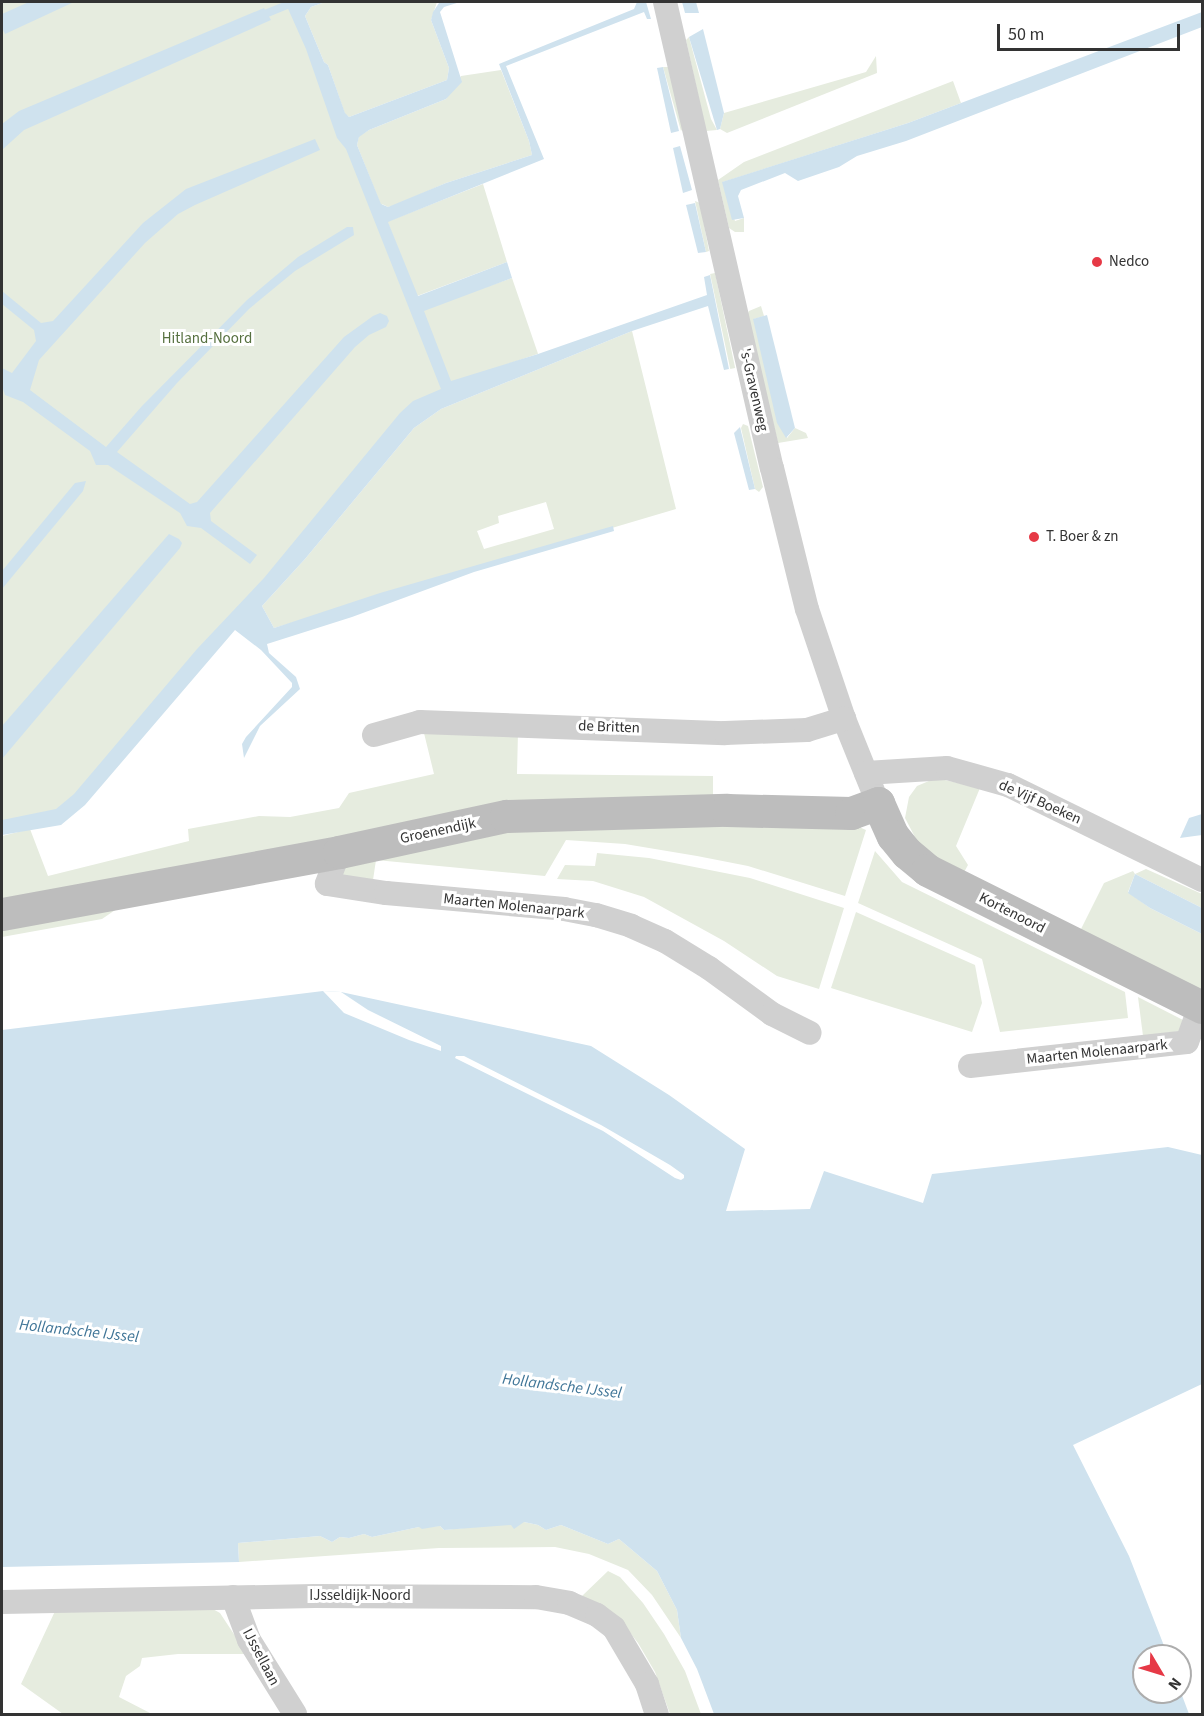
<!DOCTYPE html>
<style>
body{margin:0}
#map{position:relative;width:1204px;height:1716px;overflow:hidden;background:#fff;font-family:"Source Sans 3",sans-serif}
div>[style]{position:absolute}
.green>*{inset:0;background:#e6ecdf;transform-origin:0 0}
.water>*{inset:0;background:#cfe2ee}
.pier>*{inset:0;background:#fff}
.stream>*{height:8px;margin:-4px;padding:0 4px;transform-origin:4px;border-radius:4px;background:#cfe2ee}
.street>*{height:24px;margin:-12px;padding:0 12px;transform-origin:12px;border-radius:12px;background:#d0d0d0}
.secondary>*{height:33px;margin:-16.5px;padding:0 16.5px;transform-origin:16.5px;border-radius:16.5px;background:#bdbdbd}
.dots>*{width:16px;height:16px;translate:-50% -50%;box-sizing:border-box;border:3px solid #fff;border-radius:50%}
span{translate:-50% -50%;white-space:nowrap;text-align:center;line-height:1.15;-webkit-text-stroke:6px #fff;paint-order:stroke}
.poi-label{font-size:15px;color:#333}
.left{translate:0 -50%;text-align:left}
.park-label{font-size:15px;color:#56703f}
.street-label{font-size:15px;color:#333}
.water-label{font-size:16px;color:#3f7597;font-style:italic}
.frame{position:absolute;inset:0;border:3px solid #333;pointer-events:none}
.north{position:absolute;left:1132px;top:1644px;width:60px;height:60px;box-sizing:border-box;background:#fff;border:2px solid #adadad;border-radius:50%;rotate:128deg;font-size:16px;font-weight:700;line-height:24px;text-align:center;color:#333}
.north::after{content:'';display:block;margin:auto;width:21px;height:27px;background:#e63946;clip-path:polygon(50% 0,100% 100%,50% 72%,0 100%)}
.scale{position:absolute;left:997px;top:24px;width:183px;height:27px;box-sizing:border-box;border:3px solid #333;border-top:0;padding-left:8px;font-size:18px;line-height:21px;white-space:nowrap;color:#333;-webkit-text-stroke:4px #fff;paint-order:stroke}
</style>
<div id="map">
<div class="green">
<div style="clip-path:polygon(2px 2px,296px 2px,449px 392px,415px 413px,59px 817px,2px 827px)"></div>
<div style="clip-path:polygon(325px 2px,437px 2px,431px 20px,449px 68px,447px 80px,349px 117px,345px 114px,328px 65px,324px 62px,305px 16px,311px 7px)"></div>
<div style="clip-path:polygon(689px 37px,711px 119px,717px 130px,706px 131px,686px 40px)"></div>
<div style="clip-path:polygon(876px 56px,877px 73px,727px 133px,720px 129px,724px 113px,866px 72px)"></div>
<div style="clip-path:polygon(663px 67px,668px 67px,683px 128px,681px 131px)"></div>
<div style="clip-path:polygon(501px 70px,529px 141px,532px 155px,446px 183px,398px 204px,388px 207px,382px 204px,389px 221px,483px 184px,507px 262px,417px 296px,357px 145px,359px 136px,369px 130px,446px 99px,461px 76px)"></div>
<div style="clip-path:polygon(953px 81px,961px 103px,908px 123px,723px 182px,735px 221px,744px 218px,744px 232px,735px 232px,729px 228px,718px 180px,744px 162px)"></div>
<div style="clip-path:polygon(695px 201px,700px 203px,709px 251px,706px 252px)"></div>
<div style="left:715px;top:273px;width:97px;height:5px;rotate:78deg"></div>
<div style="left:512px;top:278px;width:80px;height:95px;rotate:71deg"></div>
<div style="clip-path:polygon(761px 306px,764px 316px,754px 319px,787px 438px,795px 428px,806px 433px,808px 438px,778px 443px,747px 315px,749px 311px)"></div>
<div style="clip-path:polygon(evenodd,632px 331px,676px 509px,274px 628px,262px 606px,305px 559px,414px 428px,441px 409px,632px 331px,546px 502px,554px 529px,484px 549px,477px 531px,499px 523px,498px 516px,546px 502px)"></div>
<div style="clip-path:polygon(743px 424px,748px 426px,763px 487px,759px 492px,755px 489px,741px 428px)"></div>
<div style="clip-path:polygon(423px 729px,518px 732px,517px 774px,713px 776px,713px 803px,599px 801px,2px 908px,2px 836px,30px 829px,48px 876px,189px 841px,188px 829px,259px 816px,290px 817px,339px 808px,349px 793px,434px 774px)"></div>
<div style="clip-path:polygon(936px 778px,980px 788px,956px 846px,968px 865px,962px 876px,931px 856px,916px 839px,905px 818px,909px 797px,917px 786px)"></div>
<div style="clip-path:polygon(530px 823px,859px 827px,866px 830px,845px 896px,748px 866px,697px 856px,625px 844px,566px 840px,545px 876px,376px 860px,373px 880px,339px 877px,345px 863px)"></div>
<div style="clip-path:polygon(875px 851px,902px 882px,1125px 992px,1128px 1018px,1000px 1032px,982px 959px,858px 903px)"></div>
<div style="clip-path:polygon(597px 853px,649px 858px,750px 878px,844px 908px,819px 989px,777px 976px,724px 941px,644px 897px,593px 881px,557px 879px,565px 865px,595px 866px)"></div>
<div style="clip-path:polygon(1146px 869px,1202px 894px,1202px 908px,1135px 874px,1128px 892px,1150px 908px,1202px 934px,1202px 994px,1079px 933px,1104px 883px,1133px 871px,1135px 874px)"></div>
<div style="clip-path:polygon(124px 904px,102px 919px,2px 937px,2px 928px)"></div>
<div style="clip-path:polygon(856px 912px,975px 965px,982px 1003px,972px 1032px,831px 988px)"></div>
<div style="clip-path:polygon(1138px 997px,1183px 1020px,1181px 1031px,1143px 1036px)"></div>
<div style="clip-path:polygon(524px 1522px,538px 1525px,546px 1530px,561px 1525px,608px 1544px,619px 1539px,657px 1571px,677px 1610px,681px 1638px,652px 1595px,628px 1570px,589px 1554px,555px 1547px,439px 1548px,239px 1562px,238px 1543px,320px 1536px,332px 1542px,340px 1537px,349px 1538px,364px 1534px,372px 1537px,419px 1527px,440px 1526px,444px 1530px)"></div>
<div style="clip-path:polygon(608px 1571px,620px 1577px,643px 1603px,664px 1634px,685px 1671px,701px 1714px,670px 1714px,655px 1672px,638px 1643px,621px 1621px,582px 1596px)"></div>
<div style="clip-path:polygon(211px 1608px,220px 1613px,247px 1654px,178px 1654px,142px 1658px,140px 1666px,126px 1676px,119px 1697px,152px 1714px,63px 1714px,21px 1684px,56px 1609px)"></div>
</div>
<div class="water">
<div style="clip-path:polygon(29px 2px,74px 2px,5px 34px,2px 28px,2px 14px)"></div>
<div style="clip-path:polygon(285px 2px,325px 2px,311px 7px,305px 16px,324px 62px,328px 65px,345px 113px,349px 117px,447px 80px,449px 68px,431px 20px,433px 12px,439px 3px,460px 2px,444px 7px,440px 12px,462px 82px,446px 99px,369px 130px,359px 137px,357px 145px,381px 204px,388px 207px,446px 183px,532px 155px,529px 141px,499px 64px,634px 9px,637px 2px,646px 2px,651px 19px,647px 19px,644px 12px,506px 66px,544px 159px,388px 222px,418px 296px,507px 262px,512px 278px,424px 311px,451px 381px,538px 354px,707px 295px,704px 277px,710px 275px,729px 369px,724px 370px,708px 306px,632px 331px,441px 409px,414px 428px,305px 559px,262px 606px,274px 628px,380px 593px,613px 526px,614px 531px,474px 572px,352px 617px,267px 644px,269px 653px,296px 677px,300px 689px,260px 726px,244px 758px,242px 744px,246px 737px,292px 687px,292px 683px,261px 650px,235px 630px,85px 805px,61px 825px,2px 835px,2px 820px,56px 809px,74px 794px,197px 649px,264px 578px,400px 413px,413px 401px,441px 389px,346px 149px,337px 138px,306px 49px)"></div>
<div style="clip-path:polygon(682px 2px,696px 2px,699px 13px,685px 13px)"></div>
<div style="clip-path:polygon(264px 8px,271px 20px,24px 130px,2px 150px,2px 124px,19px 111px)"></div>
<div style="clip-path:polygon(1202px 12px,1202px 27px,906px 141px,857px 156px,839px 167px,798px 181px,785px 173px,741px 190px,738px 196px,744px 218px,732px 220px,722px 182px,908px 123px)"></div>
<div style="clip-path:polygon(703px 29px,724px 113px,720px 129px,717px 130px,689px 37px)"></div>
<div style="clip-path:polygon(663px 67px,679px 131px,671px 133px,657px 68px)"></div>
<div style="clip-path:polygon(315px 139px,320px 150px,195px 205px,178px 214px,145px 243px,39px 360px,30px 390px,106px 447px,142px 406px,247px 300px,298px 257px,347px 227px,353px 227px,354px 235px,295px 271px,249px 309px,177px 383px,117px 452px,190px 504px,197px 502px,344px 337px,373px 316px,380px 313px,387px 316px,389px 321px,386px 327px,369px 335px,355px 347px,210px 513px,211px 521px,257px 555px,250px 564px,201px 528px,187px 526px,180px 513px,108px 465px,96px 465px,90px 451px,23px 402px,5px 395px,2px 386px,2px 368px,12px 373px,36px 341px,34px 330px,2px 304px,2px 291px,41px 323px,53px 321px,143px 223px,186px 189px)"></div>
<div style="clip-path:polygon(680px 146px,692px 190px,683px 193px,673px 148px)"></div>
<div style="clip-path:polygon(695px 203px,706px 252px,698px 253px,686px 205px)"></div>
<div style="clip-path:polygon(767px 315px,795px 428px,786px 438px,777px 423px,753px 319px)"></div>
<div style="clip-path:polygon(740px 427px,755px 489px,749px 490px,734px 433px)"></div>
<div style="clip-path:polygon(86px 481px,83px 491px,2px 589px,2px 571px,75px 483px)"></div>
<div style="clip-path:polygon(169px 534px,179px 539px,182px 543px,180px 548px,2px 759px,2px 726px)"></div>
<div style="clip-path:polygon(1202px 814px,1202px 835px,1180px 838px,1189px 818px)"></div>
<div style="clip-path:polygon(1135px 874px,1202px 908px,1202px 934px,1150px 908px,1128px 893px)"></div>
<div style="clip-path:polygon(323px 991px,341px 992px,591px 1046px,669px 1095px,745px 1149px,726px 1211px,810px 1209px,824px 1171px,923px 1203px,932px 1174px,1168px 1147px,1202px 1155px,1202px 1384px,1073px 1445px,1129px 1556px,1168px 1656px,1144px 1656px,1144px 1692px,1180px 1690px,1189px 1714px,714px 1714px,697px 1669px,681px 1638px,677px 1610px,657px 1571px,619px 1539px,608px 1544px,561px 1525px,546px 1530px,538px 1525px,524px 1522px,514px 1529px,511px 1525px,444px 1530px,440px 1526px,422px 1529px,419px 1527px,372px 1537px,364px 1534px,349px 1538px,340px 1537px,332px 1542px,320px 1536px,238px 1543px,239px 1562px,2px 1567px,2px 1030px)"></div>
</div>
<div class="pier">
<div style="clip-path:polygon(323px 991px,341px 992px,368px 1010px,441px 1046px,441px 1051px,409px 1040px,344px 1013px)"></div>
<div style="clip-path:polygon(456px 1056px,464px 1056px,601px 1125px,670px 1165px,684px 1175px,684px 1178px,681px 1180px,675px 1178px,603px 1131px,455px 1058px)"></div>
</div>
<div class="stream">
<div style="left:260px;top:16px;width:37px;rotate:-22deg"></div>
</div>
<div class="street">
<div style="left:665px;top:2px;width:478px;rotate:77.1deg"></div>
<div style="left:772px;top:468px;width:145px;rotate:76.1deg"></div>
<div style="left:807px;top:609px;width:116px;rotate:71.4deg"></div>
<div style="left:844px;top:719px;width:91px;rotate:68deg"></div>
<div style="left:374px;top:735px;width:48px;rotate:-15.8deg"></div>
<div style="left:420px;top:722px;width:305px;rotate:2.1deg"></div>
<div style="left:725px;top:733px;width:82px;rotate:-2.1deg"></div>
<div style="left:807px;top:730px;width:39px;rotate:-17deg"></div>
<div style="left:866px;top:773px;width:81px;rotate:-3.5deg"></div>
<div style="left:947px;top:768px;width:63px;rotate:15.6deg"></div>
<div style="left:1008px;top:785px;width:216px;rotate:26.1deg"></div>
<div style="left:339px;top:852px;width:34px;rotate:111deg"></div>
<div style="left:327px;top:884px;width:60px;rotate:8.7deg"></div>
<div style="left:386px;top:893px;width:179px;rotate:5.1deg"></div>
<div style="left:564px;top:909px;width:33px;rotate:11deg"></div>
<div style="left:596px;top:915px;width:37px;rotate:17deg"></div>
<div style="left:631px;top:926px;width:37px;rotate:24deg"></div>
<div style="left:665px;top:941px;width:52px;rotate:31.5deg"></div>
<div style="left:709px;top:968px;width:78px;rotate:36.1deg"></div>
<div style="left:772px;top:1014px;width:42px;rotate:26.6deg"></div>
<div style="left:970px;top:1066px;width:218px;rotate:-6.3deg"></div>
<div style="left:1187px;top:1042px;width:38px;rotate:-70deg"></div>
<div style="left:233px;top:1597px;width:46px;rotate:69.6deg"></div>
<div style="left:249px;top:1640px;width:87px;rotate:58.1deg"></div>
<div style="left:2px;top:1602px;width:313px;rotate:-1.1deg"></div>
<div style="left:315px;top:1596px;width:221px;rotate:0.3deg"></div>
<div style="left:536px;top:1597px;width:34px;rotate:10deg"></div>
<div style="left:569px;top:1603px;width:30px;rotate:23deg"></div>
<div style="left:597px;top:1615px;width:21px;rotate:37deg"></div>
<div style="left:614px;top:1628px;width:65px;rotate:59.5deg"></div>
<div style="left:647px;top:1684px;width:32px;rotate:72deg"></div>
</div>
<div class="secondary">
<div style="left:2px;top:914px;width:343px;rotate:-10.4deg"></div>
<div style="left:339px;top:852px;width:171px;rotate:-12.2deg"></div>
<div style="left:506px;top:816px;width:221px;rotate:-1.6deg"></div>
<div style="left:727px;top:810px;width:124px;rotate:1.4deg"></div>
<div style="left:851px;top:813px;width:29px;rotate:-20deg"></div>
<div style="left:878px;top:803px;width:36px;rotate:66deg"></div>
<div style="left:893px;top:836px;width:22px;rotate:51deg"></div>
<div style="left:907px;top:853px;width:26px;rotate:40deg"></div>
<div style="left:927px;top:870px;width:307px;rotate:26.5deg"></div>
</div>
<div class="dots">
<div style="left:1097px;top:262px;background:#e63946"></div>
<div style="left:1034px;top:537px;background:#e63946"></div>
</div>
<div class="poi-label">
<span class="left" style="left:1109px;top:262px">Nedco</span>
<span class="left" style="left:1046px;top:537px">T. Boer &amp; zn</span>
</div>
<div class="park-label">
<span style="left:207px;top:339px">Hitland-Noord</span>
</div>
<div class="street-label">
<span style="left:754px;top:390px;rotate:77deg">'s-Gravenweg</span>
<span style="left:609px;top:727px;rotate:2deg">de Britten</span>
<span style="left:1040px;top:802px;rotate:24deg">de Vijf Boeken</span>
<span style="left:438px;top:831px;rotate:-12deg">Groenendijk</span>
<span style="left:514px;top:906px;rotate:6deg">Maarten Molenaarpark</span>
<span style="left:1012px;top:913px;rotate:27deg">Kortenoord</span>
<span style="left:1097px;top:1052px;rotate:-6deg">Maarten Molenaarpark</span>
<span style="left:360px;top:1596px">IJsseldijk-Noord</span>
<span style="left:261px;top:1657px;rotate:62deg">IJssellaan</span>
</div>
<div class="water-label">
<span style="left:79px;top:1331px;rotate:6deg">Hollandsche IJssel</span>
<span style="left:562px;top:1386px;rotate:7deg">Hollandsche IJssel</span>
</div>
<div class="frame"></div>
<div class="north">N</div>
<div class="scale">50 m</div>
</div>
